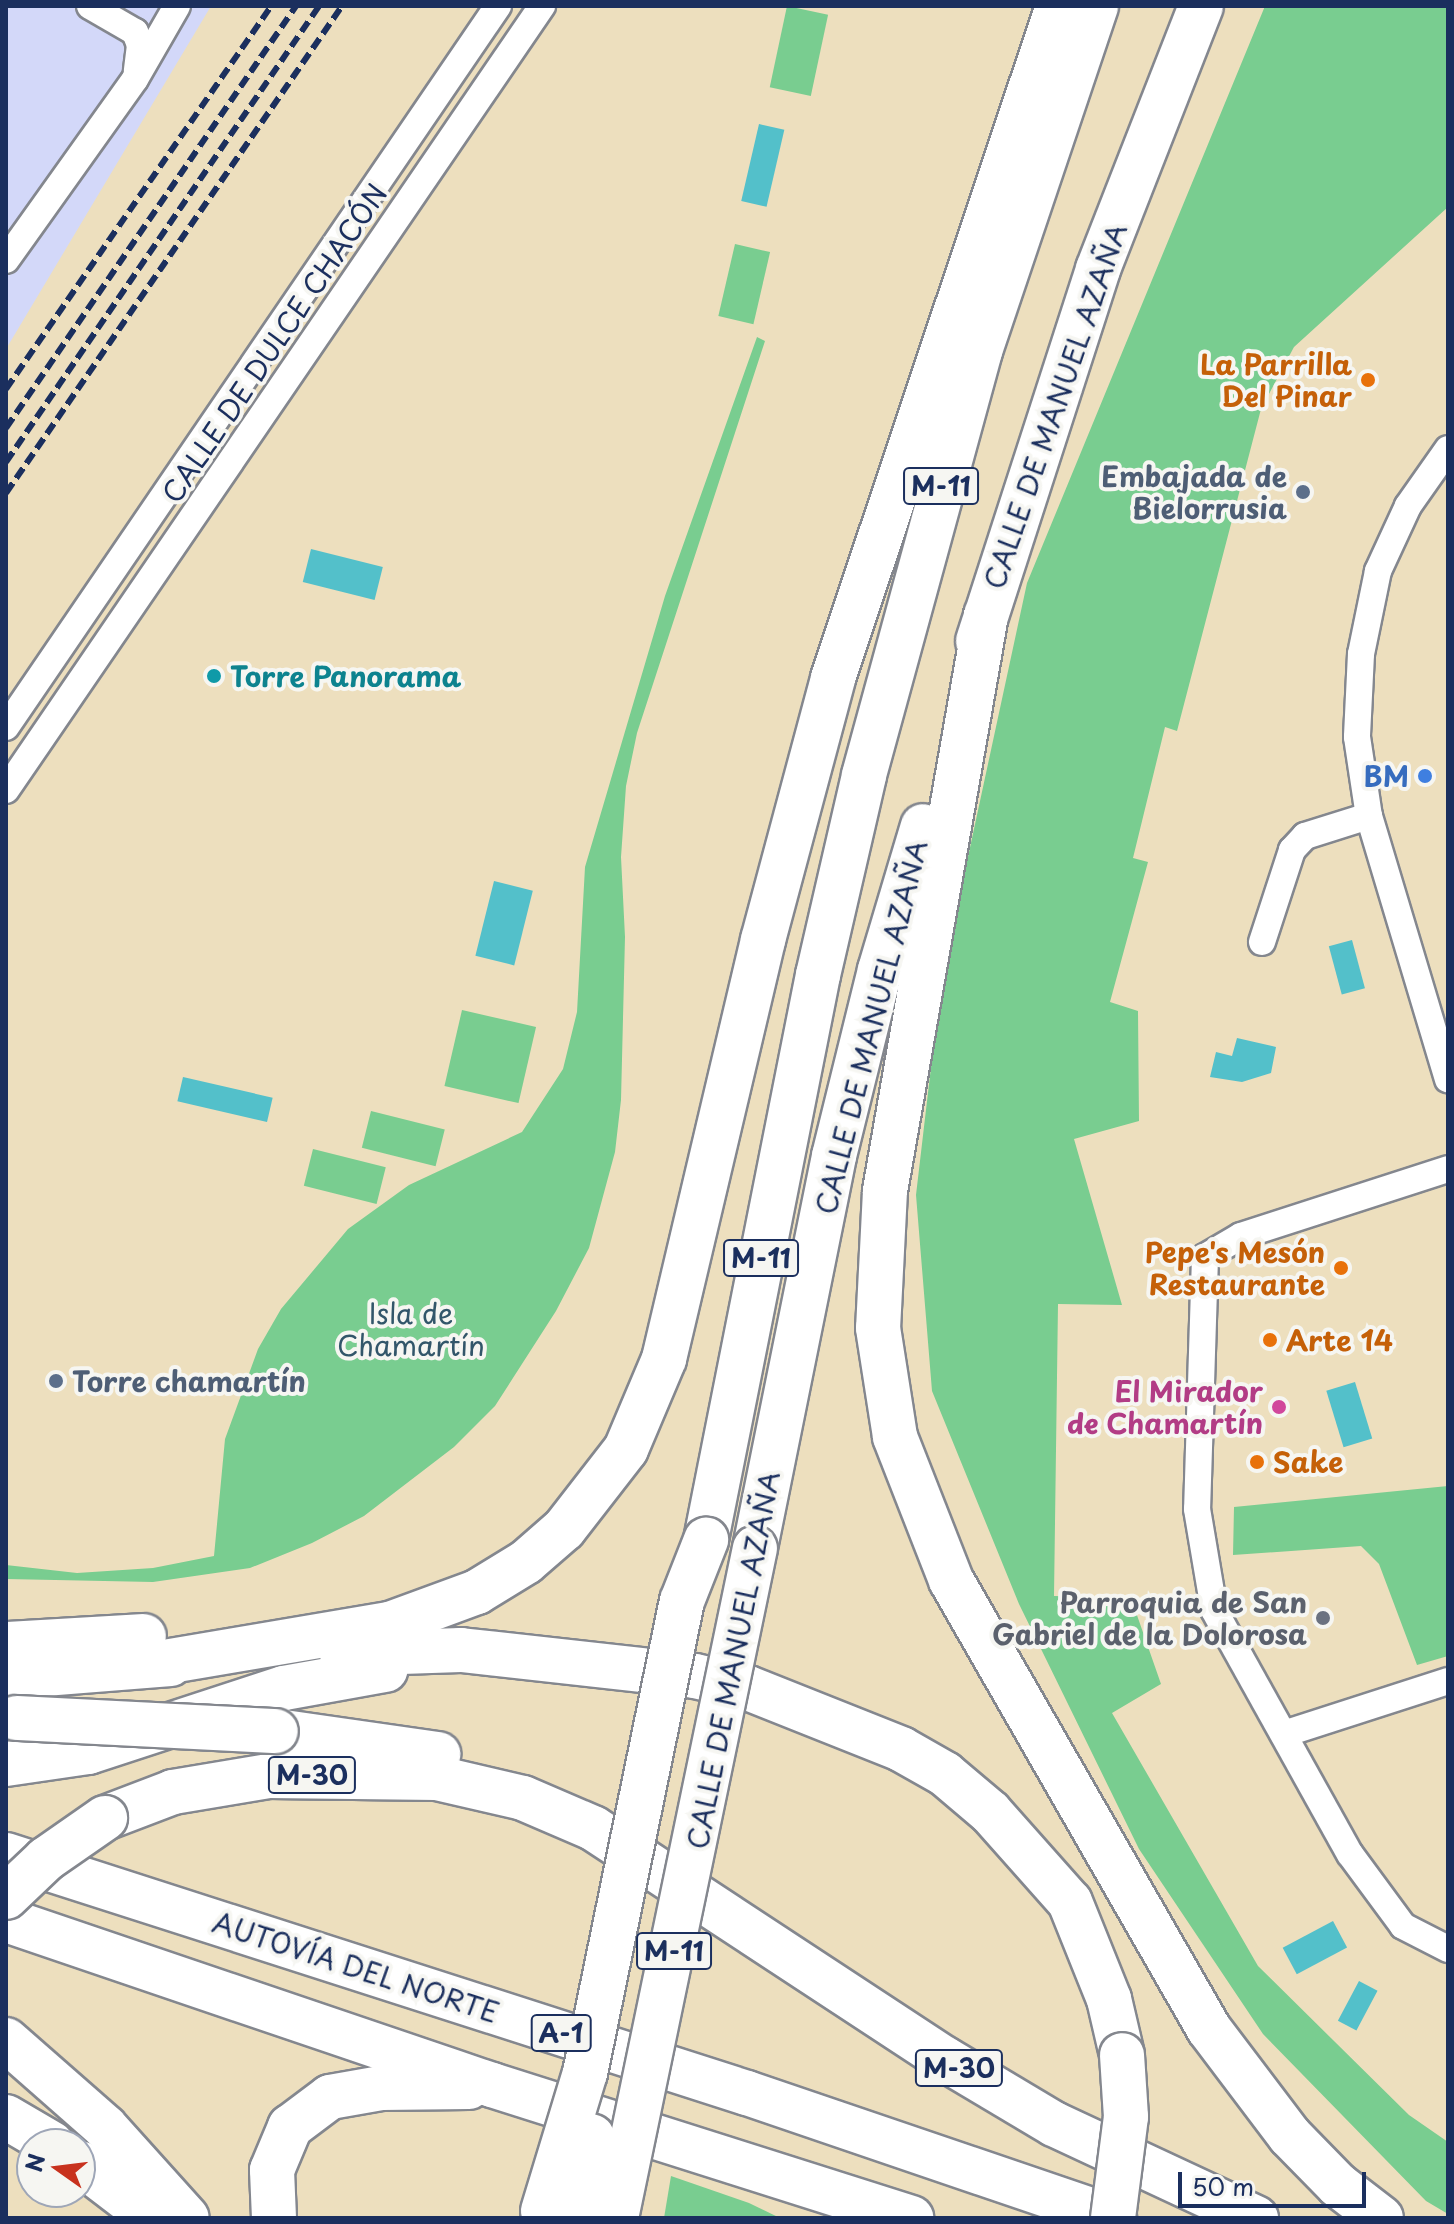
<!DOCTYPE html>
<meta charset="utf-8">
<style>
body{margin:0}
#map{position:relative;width:1454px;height:2224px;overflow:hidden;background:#eddfbe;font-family:"Playpen Sans",sans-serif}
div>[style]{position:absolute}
.built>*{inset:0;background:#d3d8f9}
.green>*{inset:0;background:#79cd90;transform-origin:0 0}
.water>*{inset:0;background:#53c0ca;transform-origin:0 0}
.roads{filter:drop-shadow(2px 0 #84878e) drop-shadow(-2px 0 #84878e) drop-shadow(0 2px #84878e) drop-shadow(0 -2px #84878e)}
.street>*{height:26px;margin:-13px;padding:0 13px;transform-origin:13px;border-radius:13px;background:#fff}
.highway>*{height:44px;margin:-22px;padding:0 22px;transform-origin:22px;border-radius:22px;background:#fff}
.rail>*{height:6px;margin-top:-3px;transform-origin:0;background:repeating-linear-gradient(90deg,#1b2f5e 0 12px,transparent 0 18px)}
.bridges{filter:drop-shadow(2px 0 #84878e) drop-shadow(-2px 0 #84878e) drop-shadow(0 2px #84878e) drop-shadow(0 -2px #84878e)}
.highway-bridge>*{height:44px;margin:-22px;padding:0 22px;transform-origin:22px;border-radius:22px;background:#fff}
.dots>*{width:22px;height:22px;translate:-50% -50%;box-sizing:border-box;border:4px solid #f6f6f2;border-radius:50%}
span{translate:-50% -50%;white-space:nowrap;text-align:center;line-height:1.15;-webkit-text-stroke:8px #f6f6f2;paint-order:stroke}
.shield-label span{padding:2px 6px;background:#f6f6f2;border:2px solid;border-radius:6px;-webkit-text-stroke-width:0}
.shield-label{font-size:26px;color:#1b2f5e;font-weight:700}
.street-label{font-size:28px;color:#1b2f5e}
.food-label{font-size:28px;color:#c56008;font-weight:700}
.right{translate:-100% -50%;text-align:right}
.left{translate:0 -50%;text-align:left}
.service-label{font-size:28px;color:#4e5e75;font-weight:700}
.culture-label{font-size:28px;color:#0d838f;font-weight:700}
.shop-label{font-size:28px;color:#366cbe;font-weight:700}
.park-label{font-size:28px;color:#32566a}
.hotel-label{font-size:28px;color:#b23c85;font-weight:700}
.worship-label{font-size:28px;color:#5b616d;font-weight:700}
.frame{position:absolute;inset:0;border:8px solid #1b2f5e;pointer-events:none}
.north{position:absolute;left:16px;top:2128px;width:80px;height:80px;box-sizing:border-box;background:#f6f6f2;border:2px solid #9ea6b7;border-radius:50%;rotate:284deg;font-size:22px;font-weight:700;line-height:32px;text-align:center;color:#1b2f5e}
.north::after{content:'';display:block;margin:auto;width:28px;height:36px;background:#c8321e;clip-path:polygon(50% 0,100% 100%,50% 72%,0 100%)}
.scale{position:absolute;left:1178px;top:2172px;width:188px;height:36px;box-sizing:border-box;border:4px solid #1b2f5e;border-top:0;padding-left:10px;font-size:24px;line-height:28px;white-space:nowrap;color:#1b2f5e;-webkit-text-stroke:6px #f6f6f2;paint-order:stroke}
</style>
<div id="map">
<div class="built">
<div style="clip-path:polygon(6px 6px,211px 6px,6px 349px)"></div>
</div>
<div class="green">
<div style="left:787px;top:6px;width:42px;height:83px;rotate:12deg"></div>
<div style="clip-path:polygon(1265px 6px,1448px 6px,1448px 207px,1294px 347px,1261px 409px,1177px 731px,1165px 727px,1133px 858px,1148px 862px,1110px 1002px,1138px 1011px,1139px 1121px,1074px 1139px,1122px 1305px,1058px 1304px,1054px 1596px,1131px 1598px,1161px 1684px,1112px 1713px,1258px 1966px,1409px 2115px,1448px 2142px,1448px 2214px,1426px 2201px,1263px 2034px,1139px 1849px,1019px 1604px,932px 1391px,916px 1195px,941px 982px,1027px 583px)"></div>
<div style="left:735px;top:244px;width:36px;height:74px;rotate:13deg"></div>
<div style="clip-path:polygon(757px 337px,765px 341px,637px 733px,626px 786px,621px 857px,625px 937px,621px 1100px,615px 1152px,589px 1248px,556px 1311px,495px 1406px,454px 1447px,364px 1516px,312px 1543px,250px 1568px,153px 1582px,6px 1579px,6px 1565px,77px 1573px,153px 1568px,214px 1556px,225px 1439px,258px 1349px,281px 1309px,348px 1229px,409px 1185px,522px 1132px,563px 1069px,577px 1012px,585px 867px,665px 596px)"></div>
<div style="left:462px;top:1010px;width:76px;height:78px;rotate:13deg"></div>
<div style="left:371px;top:1111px;width:76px;height:38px;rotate:14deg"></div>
<div style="left:313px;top:1149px;width:75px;height:38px;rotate:14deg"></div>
<div style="clip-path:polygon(1448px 1486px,1448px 1656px,1417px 1665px,1379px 1564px,1361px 1546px,1233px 1555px,1234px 1507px)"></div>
<div style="clip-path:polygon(671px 2176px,749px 2203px,780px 2218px,664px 2218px)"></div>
</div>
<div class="water">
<div style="left:759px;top:124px;width:26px;height:79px;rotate:13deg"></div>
<div style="left:311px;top:549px;width:74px;height:34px;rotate:14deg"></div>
<div style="left:494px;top:881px;width:40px;height:77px;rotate:14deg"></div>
<div style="left:1352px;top:940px;width:50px;height:24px;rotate:75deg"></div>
<div style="clip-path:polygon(1237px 1038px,1276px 1047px,1271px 1073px,1242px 1082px,1210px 1077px,1216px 1052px,1232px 1056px)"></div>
<div style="left:183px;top:1077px;width:92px;height:25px;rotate:13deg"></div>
<div style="left:1355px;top:1382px;width:59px;height:30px;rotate:73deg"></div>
<div style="left:1333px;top:1921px;width:30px;height:57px;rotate:62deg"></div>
<div style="left:1359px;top:1981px;width:21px;height:45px;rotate:28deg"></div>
</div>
<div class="roads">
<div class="street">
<div style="left:90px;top:6px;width:52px;rotate:30deg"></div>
<div style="left:135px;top:32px;width:14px;rotate:69deg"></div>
<div style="left:140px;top:45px;width:26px;rotate:97deg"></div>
<div style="left:6px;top:260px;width:222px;rotate:-54.5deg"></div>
<div style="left:135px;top:79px;width:84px;rotate:-60.1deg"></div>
<div style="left:1448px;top:449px;width:70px;rotate:125.1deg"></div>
<div style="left:1408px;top:506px;width:72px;rotate:114.8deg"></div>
<div style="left:1378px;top:571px;width:85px;rotate:101.6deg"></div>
<div style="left:1361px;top:654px;width:83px;rotate:92.8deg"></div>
<div style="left:1357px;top:737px;width:80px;rotate:81.4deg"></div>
<div style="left:1369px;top:816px;width:275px;rotate:73.3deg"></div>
<div style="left:6px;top:727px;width:873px;rotate:-55.69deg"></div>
<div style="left:6px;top:790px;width:950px;rotate:-55.64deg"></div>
<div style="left:1262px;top:942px;width:97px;rotate:-71.9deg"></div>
<div style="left:1292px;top:850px;width:19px;rotate:-47deg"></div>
<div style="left:1305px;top:836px;width:67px;rotate:-17.4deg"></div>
<div style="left:1448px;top:1169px;width:218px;rotate:162.1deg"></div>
<div style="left:1241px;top:1236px;width:42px;rotate:149.7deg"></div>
<div style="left:1205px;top:1257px;width:252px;rotate:91.8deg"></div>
<div style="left:1197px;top:1509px;width:102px;rotate:80.4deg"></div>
<div style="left:1214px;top:1610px;width:279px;rotate:60.9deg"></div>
<div style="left:1350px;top:1854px;width:89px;rotate:53.6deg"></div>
<div style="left:1403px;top:1926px;width:51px;rotate:27.1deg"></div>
<div style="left:1284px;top:1734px;width:172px;rotate:-17.9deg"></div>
</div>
<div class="highway">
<div style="left:986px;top:615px;width:585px;rotate:99.95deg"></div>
<div style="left:885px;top:1191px;width:137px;rotate:92.9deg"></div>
<div style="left:878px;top:1328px;width:110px;rotate:81.1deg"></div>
<div style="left:895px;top:1437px;width:154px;rotate:68.6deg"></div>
<div style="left:951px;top:1580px;width:518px;rotate:60.12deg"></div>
<div style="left:1209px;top:2029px;width:134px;rotate:52.9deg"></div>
<div style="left:1290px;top:2136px;width:69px;rotate:45.6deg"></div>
<div style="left:1338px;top:2185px;width:54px;rotate:37.5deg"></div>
<div style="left:978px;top:641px;width:391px;rotate:-72.1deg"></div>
<div style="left:1098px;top:269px;width:282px;rotate:-68.6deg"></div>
<div style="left:706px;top:1540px;width:576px;rotate:-78.79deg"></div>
<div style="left:818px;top:975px;width:205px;rotate:-77deg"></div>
<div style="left:864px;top:775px;width:440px;rotate:-74.7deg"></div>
<div style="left:980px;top:351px;width:364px;rotate:-71.4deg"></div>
<div style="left:755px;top:1548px;width:400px;rotate:-78.6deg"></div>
<div style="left:834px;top:1156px;width:192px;rotate:-76.1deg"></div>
<div style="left:880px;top:970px;width:150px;rotate:-73.4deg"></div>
<div style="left:6px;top:1644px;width:138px;rotate:-3.3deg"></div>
<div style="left:342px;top:1654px;width:119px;rotate:-1.9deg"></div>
<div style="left:461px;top:1650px;width:235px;rotate:6.3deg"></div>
<div style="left:695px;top:1676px;width:54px;rotate:12.8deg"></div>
<div style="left:748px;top:1688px;width:165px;rotate:21.7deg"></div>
<div style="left:901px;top:1749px;width:51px;rotate:29.6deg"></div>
<div style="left:945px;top:1774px;width:59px;rotate:40.2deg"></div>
<div style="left:990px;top:1812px;width:120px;rotate:48.4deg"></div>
<div style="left:1070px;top:1902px;width:105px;rotate:68.1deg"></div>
<div style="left:1109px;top:1999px;width:57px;rotate:76.9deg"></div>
<div style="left:141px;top:1666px;width:253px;rotate:-9.6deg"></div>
<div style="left:390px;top:1624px;width:93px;rotate:-20.2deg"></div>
<div style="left:477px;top:1592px;width:57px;rotate:-31.5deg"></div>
<div style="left:526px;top:1562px;width:50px;rotate:-41deg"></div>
<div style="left:564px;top:1529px;width:101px;rotate:-52.2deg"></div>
<div style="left:626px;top:1449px;width:98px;rotate:-67.1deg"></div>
<div style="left:664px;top:1359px;width:431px;rotate:-76.7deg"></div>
<div style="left:763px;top:940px;width:271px;rotate:-75deg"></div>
<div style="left:833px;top:678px;width:709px;rotate:-71.49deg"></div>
<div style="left:6px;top:1677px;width:165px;rotate:-4.5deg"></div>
<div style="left:276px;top:1731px;width:164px;rotate:8.1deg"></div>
<div style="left:6px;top:1764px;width:83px;rotate:-8.3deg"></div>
<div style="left:88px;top:1752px;width:206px;rotate:-18.1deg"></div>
<div style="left:284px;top:1688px;width:103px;rotate:-10.1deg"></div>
<div style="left:105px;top:1818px;width:73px;rotate:-20.9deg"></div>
<div style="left:173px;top:1792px;width:97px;rotate:-9.5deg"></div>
<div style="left:269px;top:1776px;width:168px;rotate:0.7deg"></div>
<div style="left:437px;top:1778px;width:88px;rotate:13.1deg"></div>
<div style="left:523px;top:1798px;width:76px;rotate:23.2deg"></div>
<div style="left:593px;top:1828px;width:421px;rotate:33.3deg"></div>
<div style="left:945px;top:2059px;width:127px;rotate:30.8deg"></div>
<div style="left:1054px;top:2124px;width:223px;rotate:25deg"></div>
<div style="left:6px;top:1855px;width:778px;rotate:17.81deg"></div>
<div style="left:747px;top:2093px;width:388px;rotate:18.8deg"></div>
<div style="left:6px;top:1920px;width:513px;rotate:18.75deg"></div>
<div style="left:492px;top:2085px;width:440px;rotate:17.6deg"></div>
<div style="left:6px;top:2040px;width:132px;rotate:41.3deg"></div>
<div style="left:105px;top:2127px;width:122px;rotate:48deg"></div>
<div style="left:6px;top:2117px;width:53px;rotate:30.4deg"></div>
<div style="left:80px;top:2163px;width:91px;rotate:37.4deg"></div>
<div style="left:274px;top:2218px;width:48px;rotate:-92.4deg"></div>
<div style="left:272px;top:2170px;width:47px;rotate:-67.3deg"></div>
<div style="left:290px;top:2127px;width:50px;rotate:-36.9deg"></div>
<div style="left:330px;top:2097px;width:52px;rotate:-10deg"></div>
<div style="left:381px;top:2088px;width:88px;rotate:-0.7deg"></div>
</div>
</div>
<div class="rail">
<div style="left:6px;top:389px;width:466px;rotate:-55.3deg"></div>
<div style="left:6px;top:428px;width:512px;rotate:-55.5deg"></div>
<div style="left:6px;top:462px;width:553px;rotate:-55.53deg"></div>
<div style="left:6px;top:493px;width:592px;rotate:-55.4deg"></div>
</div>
<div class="bridges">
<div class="highway-bridge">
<div style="left:16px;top:1718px;width:260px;rotate:2.9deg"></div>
<div style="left:6px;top:1897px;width:55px;rotate:-43.5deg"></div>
<div style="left:46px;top:1859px;width:72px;rotate:-34.8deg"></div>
<div style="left:543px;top:2211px;width:144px;rotate:-73.1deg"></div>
<div style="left:585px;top:2073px;width:482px;rotate:-78.4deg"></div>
<div style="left:682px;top:1601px;width:66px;rotate:-68.5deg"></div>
<div style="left:577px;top:2218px;width:83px;rotate:-79.6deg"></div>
<div style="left:616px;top:2218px;width:684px;rotate:-78.28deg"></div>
<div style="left:1113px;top:2218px;width:102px;rotate:-82.7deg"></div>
<div style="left:1126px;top:2117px;width:62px;rotate:-93.7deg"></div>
</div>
</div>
<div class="dots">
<div style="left:1368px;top:380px;background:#e8710a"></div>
<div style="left:1303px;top:492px;background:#5c6f8a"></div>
<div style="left:214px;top:676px;background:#0f9aa8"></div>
<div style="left:1425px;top:776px;background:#3f7fe0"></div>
<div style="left:1341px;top:1268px;background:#e8710a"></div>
<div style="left:1270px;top:1340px;background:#e8710a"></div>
<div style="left:56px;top:1381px;background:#5c6f8a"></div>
<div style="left:1279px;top:1407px;background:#d1479c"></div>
<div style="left:1257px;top:1462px;background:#e8710a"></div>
<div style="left:1323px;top:1618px;background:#6b7280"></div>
</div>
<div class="shield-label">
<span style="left:941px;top:486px">M-11</span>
<span style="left:761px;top:1258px">M-11</span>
<span style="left:312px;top:1775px">M-30</span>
<span style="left:674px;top:1951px">M-11</span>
<span style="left:561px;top:2033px">A-1</span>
<span style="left:959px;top:2068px">M-30</span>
</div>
<div class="street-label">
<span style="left:274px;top:343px;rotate:-56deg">CALLE DE DULCE CHACÓN</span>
<span style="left:1055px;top:406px;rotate:-71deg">CALLE DE MANUEL AZAÑA</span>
<span style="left:871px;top:1027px;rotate:-76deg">CALLE DE MANUEL AZAÑA</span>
<span style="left:733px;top:1660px;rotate:-79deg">CALLE DE MANUEL AZAÑA</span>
<span style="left:356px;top:1967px;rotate:18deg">AUTOVÍA DEL NORTE</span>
</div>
<div class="food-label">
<span class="right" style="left:1352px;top:380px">La Parrilla<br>Del Pinar</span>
<span class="right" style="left:1325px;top:1268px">Pepe's Mesón<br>Restaurante</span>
<span class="left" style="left:1286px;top:1340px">Arte 14</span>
<span class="left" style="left:1273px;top:1462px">Sake</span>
</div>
<div class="service-label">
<span class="right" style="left:1287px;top:492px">Embajada de<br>Bielorrusia</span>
<span class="left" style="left:72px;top:1381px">Torre chamartín</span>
</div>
<div class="culture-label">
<span class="left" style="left:230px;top:676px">Torre Panorama</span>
</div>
<div class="shop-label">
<span class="right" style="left:1409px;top:776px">BM</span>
</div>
<div class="park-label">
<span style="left:411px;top:1329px">Isla de<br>Chamartín</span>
</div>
<div class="hotel-label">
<span class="right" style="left:1263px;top:1407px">El Mirador<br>de Chamartín</span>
</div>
<div class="worship-label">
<span class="right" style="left:1307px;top:1618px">Parroquia de San<br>Gabriel de la Dolorosa</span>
</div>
<div class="frame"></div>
<div class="north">N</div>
<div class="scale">50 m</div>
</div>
